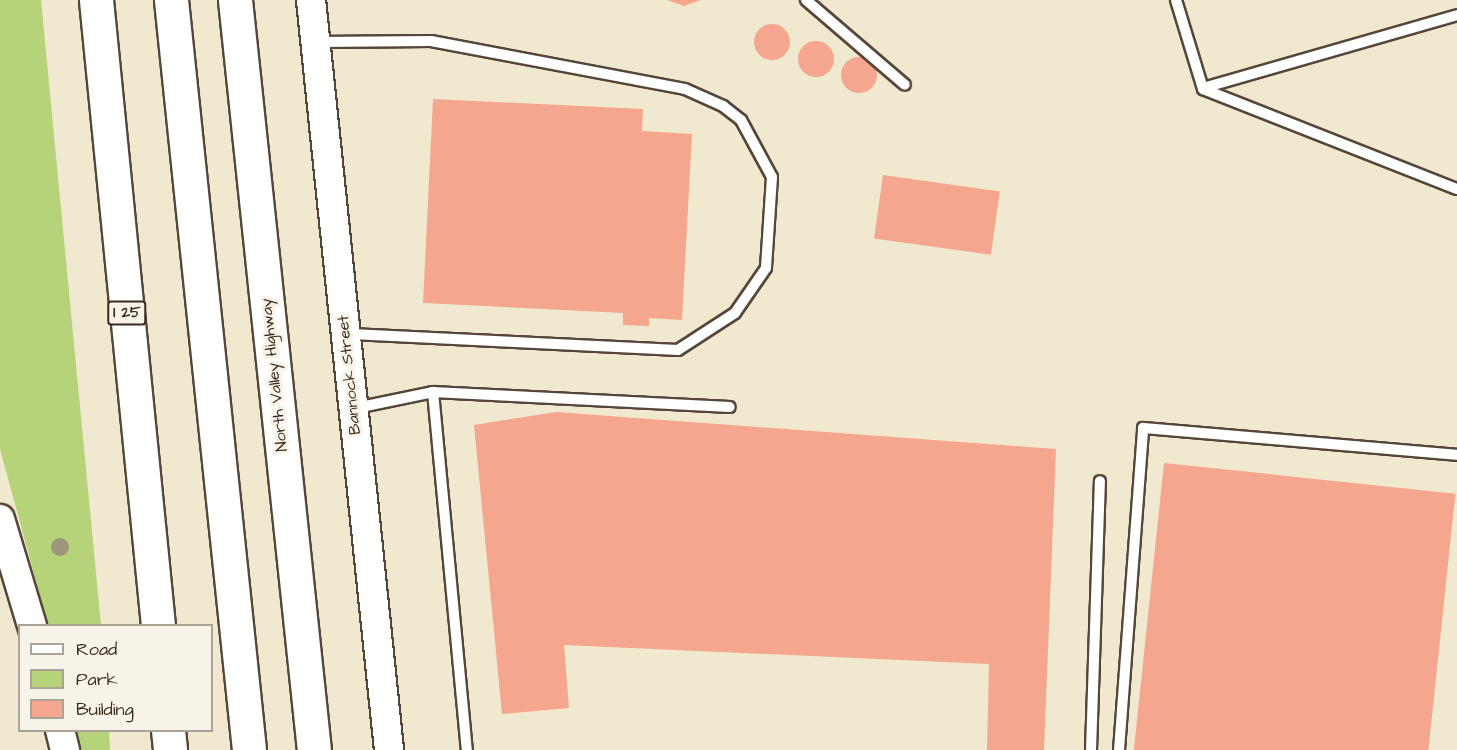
<!DOCTYPE html>
<style>
body{margin:0}
#map{position:relative;width:1457px;height:750px;overflow:hidden;background:#f1e8d0;font-family:"Architects Daughter",sans-serif}
div>[style]{position:absolute}
.green>*{inset:0;background:#b7d379}
.building>*{inset:0;background:#f5a68e;transform-origin:0 0}
.round{border-radius:50%}
.roads{filter:drop-shadow(2px 0 #564639) drop-shadow(-2px 0 #564639) drop-shadow(0 2px #564639) drop-shadow(0 -2px #564639)}
.service>*{height:10px;margin:-5px;padding:0 5px;transform-origin:5px;border-radius:5px;background:#fff}
.tertiary>*{height:28px;margin:-14px;padding:0 14px;transform-origin:14px;border-radius:14px;background:#fff}
.motorway>*{height:33px;margin:-16.5px;padding:0 16.5px;transform-origin:16.5px;border-radius:16.5px;background:#fff}
.trees>*{width:18px;height:18px;margin:-9px;border-radius:50%;background:#9e977b}
span{translate:-50% -50%;white-space:nowrap;text-align:center;line-height:1.15;-webkit-text-stroke:6px #f7f3e8;paint-order:stroke}
.shield-label span{padding:2px 4px;background:#f7f3e8;border:2px solid;border-radius:4px;-webkit-text-stroke-width:0}
.shield-label{font-size:15px;color:#3b2a1e;font-weight:700}
.street-label{font-size:16px;color:#3b2a1e}
.legend{position:absolute;left:18px;top:624px;width:195px;height:108px;box-sizing:border-box;background:#f7f3e8;border:2px solid #aca397;margin:0;padding:8px 10px;list-style:none;font-size:18px;color:#3b2a1e}
.legend li{display:flex;align-items:center;gap:12px;height:30px}
.legend b{width:30px;border:2px solid #aca397}
</style>
<div id="map">
<div class="green">
<div style="clip-path:polygon(0 0,41px 0,101px 625px,48px 625px,0 449px)"></div>
<div style="clip-path:polygon(77px 731px,109px 731px,110px 750px,82px 750px)"></div>
</div>
<div class="building">
<div style="clip-path:polygon(667px 0,701px 0,684px 6px)"></div>
<div class="round" style="left:754px;top:24px;width:36px;height:36px"></div>
<div class="round" style="left:798px;top:41px;width:36px;height:36px"></div>
<div class="round" style="left:841px;top:57px;width:36px;height:36px"></div>
<div style="clip-path:polygon(433px 99px,643px 109px,642px 131px,692px 134px,682px 320px,649px 318px,649px 326px,623px 325px,623px 313px,423px 303px)"></div>
<div style="left:883px;top:175px;width:118px;height:64px;rotate:8deg"></div>
<div style="clip-path:polygon(556px 412px,1056px 449px,1044px 750px,987px 750px,989px 664px,564px 645px,569px 708px,502px 714px,474px 425px)"></div>
<div style="left:1164px;top:463px;width:293px;height:289px;rotate:6deg"></div>
</div>
<div class="roads">
<div class="service">
<div style="left:806px;top:0;width:130px;rotate:40.6deg"></div>
<div style="left:1176px;top:0;width:93px;rotate:73.1deg"></div>
<div style="left:1203px;top:89px;width:273px;rotate:21.5deg"></div>
<div style="left:316px;top:42px;width:115px;rotate:-0.5deg"></div>
<div style="left:431px;top:41px;width:258px;rotate:10.7deg"></div>
<div style="left:685px;top:89px;width:42px;rotate:24.1deg"></div>
<div style="left:723px;top:106px;width:23px;rotate:38deg"></div>
<div style="left:741px;top:120px;width:65px;rotate:61.5deg"></div>
<div style="left:772px;top:177px;width:91px;rotate:93.8deg"></div>
<div style="left:766px;top:268px;width:55px;rotate:124.6deg"></div>
<div style="left:735px;top:313px;width:68px;rotate:147deg"></div>
<div style="left:678px;top:350px;width:332px;rotate:-177.2deg"></div>
<div style="left:1203px;top:88px;width:264px;rotate:-16deg"></div>
<div style="left:433px;top:392px;width:360px;rotate:84.6deg"></div>
<div style="left:356px;top:408px;width:79px;rotate:-11.7deg"></div>
<div style="left:433px;top:392px;width:297px;rotate:2.9deg"></div>
<div style="left:1091px;top:750px;width:269px;rotate:-88.1deg"></div>
<div style="left:1119px;top:750px;width:323px;rotate:-85.7deg"></div>
<div style="left:1143px;top:428px;width:315px;rotate:4.9deg"></div>
</div>
<div class="tertiary">
<div style="left:311px;top:0;width:754px;rotate:84.06deg"></div>
<div style="left:0;top:519px;width:112px;rotate:73.3deg"></div>
<div style="left:60px;top:730px;width:21px;rotate:76deg"></div>
</div>
<div class="motorway">
<div style="left:96px;top:0;width:629px;rotate:84.34deg"></div>
<div style="left:171px;top:0;width:754px;rotate:84.06deg"></div>
<div style="left:235px;top:0;width:754px;rotate:83.99deg"></div>
<div style="left:168px;top:730px;width:20px;rotate:84deg"></div>
</div>
</div>
<div class="trees">
<div style="left:60px;top:547px"></div>
</div>
<div class="shield-label">
<span style="left:127px;top:313px">I 25</span>
</div>
<div class="street-label">
<span style="left:274px;top:375px;rotate:-96deg">North Valley Highway</span>
<span style="left:349px;top:375px;rotate:-96deg">Bannock Street</span>
</div>
<ul class="legend">
<li><b style="height:8px;background:#fff"></b>Road</li>
<li><b style="height:16px;background:#b7d379"></b>Park</li>
<li><b style="height:16px;background:#f5a68e"></b>Building</li>
</ul>
</div>
